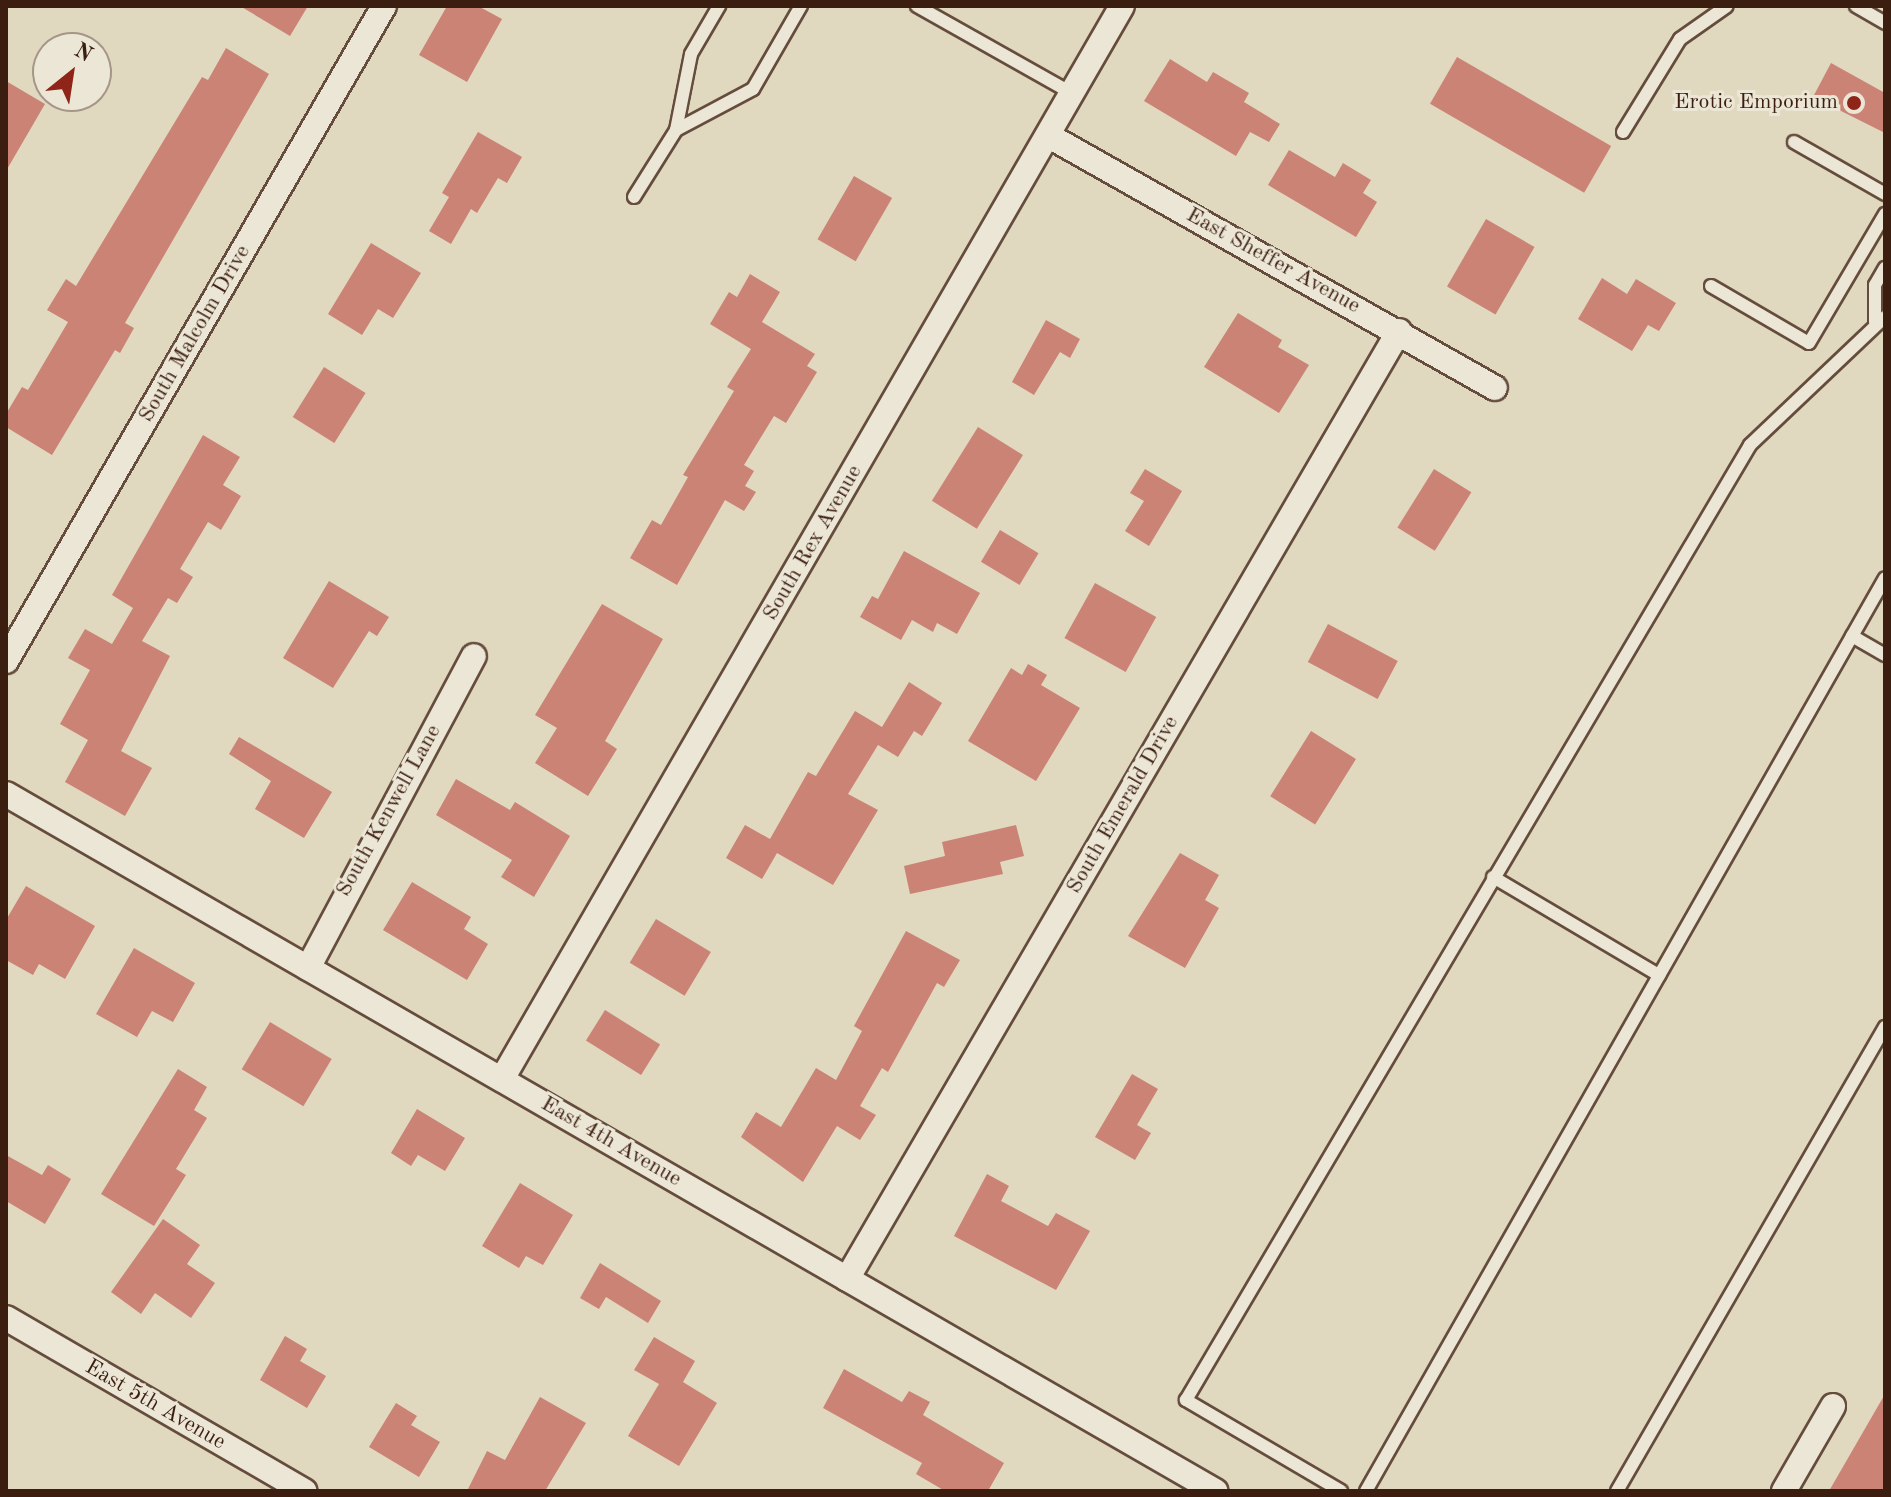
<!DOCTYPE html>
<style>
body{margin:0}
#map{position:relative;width:1891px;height:1497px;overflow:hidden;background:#e0d8bf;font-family:"Old Standard TT",serif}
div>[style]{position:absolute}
.building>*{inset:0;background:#cb8376;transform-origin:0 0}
.roads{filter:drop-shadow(2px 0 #654c3c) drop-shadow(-2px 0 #654c3c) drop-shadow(0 2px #654c3c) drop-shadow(0 -2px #654c3c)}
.service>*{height:12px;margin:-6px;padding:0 6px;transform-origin:6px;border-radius:6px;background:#ebe6d5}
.minor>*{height:24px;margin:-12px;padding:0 12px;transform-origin:12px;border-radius:12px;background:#ebe6d5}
.dots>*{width:22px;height:22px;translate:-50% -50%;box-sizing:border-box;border:4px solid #ebe6d5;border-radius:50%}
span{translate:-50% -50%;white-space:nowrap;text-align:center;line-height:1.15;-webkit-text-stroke:6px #ebe6d5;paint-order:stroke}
.poi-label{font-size:22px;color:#3c1e11}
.right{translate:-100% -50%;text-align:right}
.street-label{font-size:22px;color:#3c1e11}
.frame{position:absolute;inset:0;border:8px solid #3c1e11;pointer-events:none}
.north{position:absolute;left:32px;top:32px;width:80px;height:80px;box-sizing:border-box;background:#ebe6d5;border:2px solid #a59687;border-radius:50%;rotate:30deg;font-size:22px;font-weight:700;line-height:32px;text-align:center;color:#3c1e11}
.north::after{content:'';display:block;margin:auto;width:28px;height:36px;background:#8f2418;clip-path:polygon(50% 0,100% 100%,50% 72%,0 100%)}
</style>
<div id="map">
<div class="building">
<div style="clip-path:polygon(240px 6px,308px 6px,290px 36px)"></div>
<div style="clip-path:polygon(447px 6px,478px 6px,502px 19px,467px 82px,419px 55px)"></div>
<div style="clip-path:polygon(226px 48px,269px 74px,125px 323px,134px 328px,120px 353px,115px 350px,52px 455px,6px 427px,6px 414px,22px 387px,28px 390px,68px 322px,47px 310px,66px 279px,76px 286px,202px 77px,208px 80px)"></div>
<div style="left:1457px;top:57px;width:178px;height:54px;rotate:30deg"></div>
<div style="clip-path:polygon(1170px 59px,1207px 82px,1213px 72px,1249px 93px,1244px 102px,1280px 124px,1269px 142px,1250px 132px,1236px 156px,1144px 101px)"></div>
<div style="clip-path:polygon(1831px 63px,1885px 93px,1885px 133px,1813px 97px)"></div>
<div style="clip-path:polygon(6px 81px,45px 104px,6px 171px)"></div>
<div style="clip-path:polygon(478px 132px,522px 157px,507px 183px,498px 178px,477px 213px,471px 209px,451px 244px,429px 231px,449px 197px,442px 193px)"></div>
<div style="clip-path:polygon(1289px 150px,1335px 177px,1343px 163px,1371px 180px,1363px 193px,1377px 202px,1356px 237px,1268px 185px)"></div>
<div style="left:854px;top:176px;width:44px;height:73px;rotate:30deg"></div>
<div style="left:1486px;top:219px;width:56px;height:78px;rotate:30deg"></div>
<div style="clip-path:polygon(371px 243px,421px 273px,393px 318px,378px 309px,362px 335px,328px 314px)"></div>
<div style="clip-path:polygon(750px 274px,780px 292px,762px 322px,815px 354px,807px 366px,817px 372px,786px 423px,774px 416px,744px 465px,754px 471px,745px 486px,756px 492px,744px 511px,725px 500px,677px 585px,630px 558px,652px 520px,661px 525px,688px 477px,683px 475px,734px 391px,727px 387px,751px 349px,710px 324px,729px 292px,737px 297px)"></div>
<div style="clip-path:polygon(1602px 278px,1627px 294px,1636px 279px,1676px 303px,1659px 331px,1648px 325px,1632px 351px,1578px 319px)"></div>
<div style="clip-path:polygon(1238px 313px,1282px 340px,1278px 347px,1309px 365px,1279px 413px,1204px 367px)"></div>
<div style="clip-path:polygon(1046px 320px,1080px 339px,1070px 358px,1060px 352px,1034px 395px,1012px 382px)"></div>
<div style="left:324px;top:367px;width:49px;height:59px;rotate:32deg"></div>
<div style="left:978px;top:427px;width:53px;height:87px;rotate:32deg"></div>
<div style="clip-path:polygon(203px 435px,240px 457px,223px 485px,241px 496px,221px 530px,208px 522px,180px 569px,193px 577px,177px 603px,168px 598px,142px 641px,170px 656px,121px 751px,152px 768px,125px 816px,65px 782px,88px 740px,60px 724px,90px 670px,68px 658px,85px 629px,112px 644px,133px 608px,112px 595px)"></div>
<div style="clip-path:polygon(1145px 469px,1182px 491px,1149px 546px,1125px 531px,1144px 501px,1130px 493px)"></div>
<div style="left:1434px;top:469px;width:44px;height:69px;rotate:32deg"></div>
<div style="left:1000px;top:530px;width:45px;height:37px;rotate:31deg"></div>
<div style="clip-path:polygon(904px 551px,980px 593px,957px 634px,937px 623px,933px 632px,912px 620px,901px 640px,860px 617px,872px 596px,878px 599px)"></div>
<div style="clip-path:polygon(329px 581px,389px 617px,377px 636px,369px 631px,333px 688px,283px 658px)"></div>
<div style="left:1095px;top:583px;width:70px;height:63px;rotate:29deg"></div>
<div style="clip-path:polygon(602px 604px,663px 639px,605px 741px,617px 749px,588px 796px,535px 763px,557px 728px,535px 715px)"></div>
<div style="left:1328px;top:624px;width:79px;height:43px;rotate:28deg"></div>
<div style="clip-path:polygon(1028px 664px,1047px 675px,1041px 685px,1080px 708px,1036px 781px,968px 741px,1011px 668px,1022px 675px)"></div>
<div style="clip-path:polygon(909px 682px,942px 703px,922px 736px,914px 731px,898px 757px,878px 745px,848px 794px,878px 810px,833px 885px,777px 853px,762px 879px,726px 858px,745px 825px,770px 839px,808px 772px,816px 776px,855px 711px,882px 727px)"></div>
<div style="left:1311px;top:731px;width:53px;height:77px;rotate:32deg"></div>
<div style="clip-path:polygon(239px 737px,332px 792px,304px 838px,255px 809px,271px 781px,229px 754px)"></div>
<div style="clip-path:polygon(456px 779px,510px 810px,515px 802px,570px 836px,534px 897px,501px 877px,512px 860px,436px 815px)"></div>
<div style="clip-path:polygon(1016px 825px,1024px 856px,1000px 862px,1003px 874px,910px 894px,904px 866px,945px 856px,942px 842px)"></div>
<div style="clip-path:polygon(1180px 853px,1219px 875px,1205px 900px,1219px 908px,1185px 968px,1128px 936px)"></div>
<div style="clip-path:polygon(412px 882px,471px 917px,464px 929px,488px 944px,467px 980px,383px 930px)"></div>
<div style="clip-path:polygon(26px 886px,95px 926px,65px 979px,39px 964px,33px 975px,6px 960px,6px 920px)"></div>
<div style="left:656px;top:919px;width:64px;height:51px;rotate:31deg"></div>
<div style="clip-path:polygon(906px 931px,960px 960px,944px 987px,937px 983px,888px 1072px,882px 1068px,860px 1106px,876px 1115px,860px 1140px,837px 1126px,803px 1182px,741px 1137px,756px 1112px,781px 1127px,816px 1068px,836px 1080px,862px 1031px,854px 1026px)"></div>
<div style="clip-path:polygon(134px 948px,195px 983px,173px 1022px,152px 1011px,137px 1037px,96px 1014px)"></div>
<div style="left:605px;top:1010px;width:65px;height:36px;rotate:32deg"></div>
<div style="left:270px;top:1022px;width:72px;height:55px;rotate:31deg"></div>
<div style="clip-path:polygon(178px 1069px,207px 1087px,194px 1110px,207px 1118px,176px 1169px,186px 1175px,154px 1226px,101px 1194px)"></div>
<div style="clip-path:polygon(1132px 1074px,1158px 1089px,1137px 1125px,1151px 1133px,1135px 1160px,1095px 1137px)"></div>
<div style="clip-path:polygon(417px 1109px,465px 1138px,445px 1171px,418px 1155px,411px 1166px,391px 1153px)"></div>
<div style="clip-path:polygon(6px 1155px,42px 1175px,48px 1165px,71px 1179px,45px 1224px,6px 1201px)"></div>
<div style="clip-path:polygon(987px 1174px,1009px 1186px,1001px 1201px,1048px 1226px,1056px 1213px,1090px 1231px,1056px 1290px,954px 1236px)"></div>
<div style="clip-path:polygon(520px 1183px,573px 1215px,543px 1265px,526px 1256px,519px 1268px,482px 1246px)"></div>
<div style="clip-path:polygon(163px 1219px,200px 1245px,187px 1264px,215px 1283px,191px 1318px,155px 1293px,141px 1314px,111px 1292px)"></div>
<div style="clip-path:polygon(600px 1263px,661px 1301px,648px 1323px,606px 1297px,599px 1309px,580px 1298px)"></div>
<div style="clip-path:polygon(285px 1336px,307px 1349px,300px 1361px,326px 1376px,307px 1408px,260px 1380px)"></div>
<div style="clip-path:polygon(654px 1337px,695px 1361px,683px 1382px,717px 1403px,679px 1466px,628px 1436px,659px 1384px,634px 1370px)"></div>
<div style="clip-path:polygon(844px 1369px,902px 1402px,909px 1391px,930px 1402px,923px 1415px,1004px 1463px,988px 1491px,945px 1491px,916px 1474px,922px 1463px,823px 1408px)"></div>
<div style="clip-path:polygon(1885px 1394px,1885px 1491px,1829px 1491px)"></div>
<div style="clip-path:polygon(540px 1397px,586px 1423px,545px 1491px,467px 1491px,487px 1451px,505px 1460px)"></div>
<div style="clip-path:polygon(396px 1403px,417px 1416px,411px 1425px,440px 1442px,419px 1477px,369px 1447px)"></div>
</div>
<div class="roads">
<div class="service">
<div style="left:917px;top:6px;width:179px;rotate:29.4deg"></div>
<div style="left:1856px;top:6px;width:34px;rotate:30deg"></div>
<div style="left:676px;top:130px;width:77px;rotate:-78.8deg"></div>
<div style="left:691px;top:54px;width:56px;rotate:-59.7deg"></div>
<div style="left:1623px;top:132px;width:109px;rotate:-58.5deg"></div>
<div style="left:1680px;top:39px;width:57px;rotate:-35.1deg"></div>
<div style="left:1794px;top:142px;width:105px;rotate:29.7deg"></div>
<div style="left:634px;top:197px;width:79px;rotate:-57.9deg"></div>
<div style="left:676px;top:130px;width:87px;rotate:-28deg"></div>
<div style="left:753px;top:89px;width:96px;rotate:-60deg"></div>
<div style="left:1711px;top:286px;width:113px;rotate:30.2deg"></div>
<div style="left:1809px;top:343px;width:150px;rotate:-59.5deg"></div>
<div style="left:1875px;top:322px;width:37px;rotate:-90deg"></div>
<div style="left:1875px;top:285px;width:20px;rotate:-60deg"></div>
<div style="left:1852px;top:636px;width:38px;rotate:30deg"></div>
<div style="left:1493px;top:877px;width:193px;rotate:30.6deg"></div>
<div style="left:1341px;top:1491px;width:180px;rotate:-149.6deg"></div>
<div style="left:1186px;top:1400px;width:1109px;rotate:-59.43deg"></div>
<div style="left:1750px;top:445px;width:186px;rotate:-43.5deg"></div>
<div style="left:1366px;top:1491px;width:1050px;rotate:-60.38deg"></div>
<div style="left:1617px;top:1491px;width:536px;rotate:-59.99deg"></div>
</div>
<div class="minor">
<div style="left:1049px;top:136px;width:512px;rotate:29.47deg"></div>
<div style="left:6px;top:661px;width:756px;rotate:-60.01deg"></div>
<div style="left:6px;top:794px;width:1396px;rotate:29.96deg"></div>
<div style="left:308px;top:968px;width:353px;rotate:-62deg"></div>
<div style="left:502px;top:1079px;width:1239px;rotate:-59.98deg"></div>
<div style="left:847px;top:1279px;width:1097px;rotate:-59.79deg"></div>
<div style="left:6px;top:1318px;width:345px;rotate:30.1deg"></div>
<div style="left:1784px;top:1491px;width:98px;rotate:-60deg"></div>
</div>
</div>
<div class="dots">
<div style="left:1854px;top:103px;background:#8f2418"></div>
</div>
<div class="poi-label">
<span class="right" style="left:1838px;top:103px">Erotic Emporium</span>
</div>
<div class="street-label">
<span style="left:1273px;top:261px;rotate:29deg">East Sheffer Avenue</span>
<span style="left:195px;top:334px;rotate:-60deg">South Malcolm Drive</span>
<span style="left:813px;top:543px;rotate:-60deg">South Rex Avenue</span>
<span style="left:1123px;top:805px;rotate:-60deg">South Emerald Drive</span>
<span style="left:389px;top:811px;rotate:-61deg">South Kenwell Lane</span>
<span style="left:611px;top:1142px;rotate:30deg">East 4th Avenue</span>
<span style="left:155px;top:1405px;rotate:30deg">East 5th Avenue</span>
</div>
<div class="frame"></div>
<div class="north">N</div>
</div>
